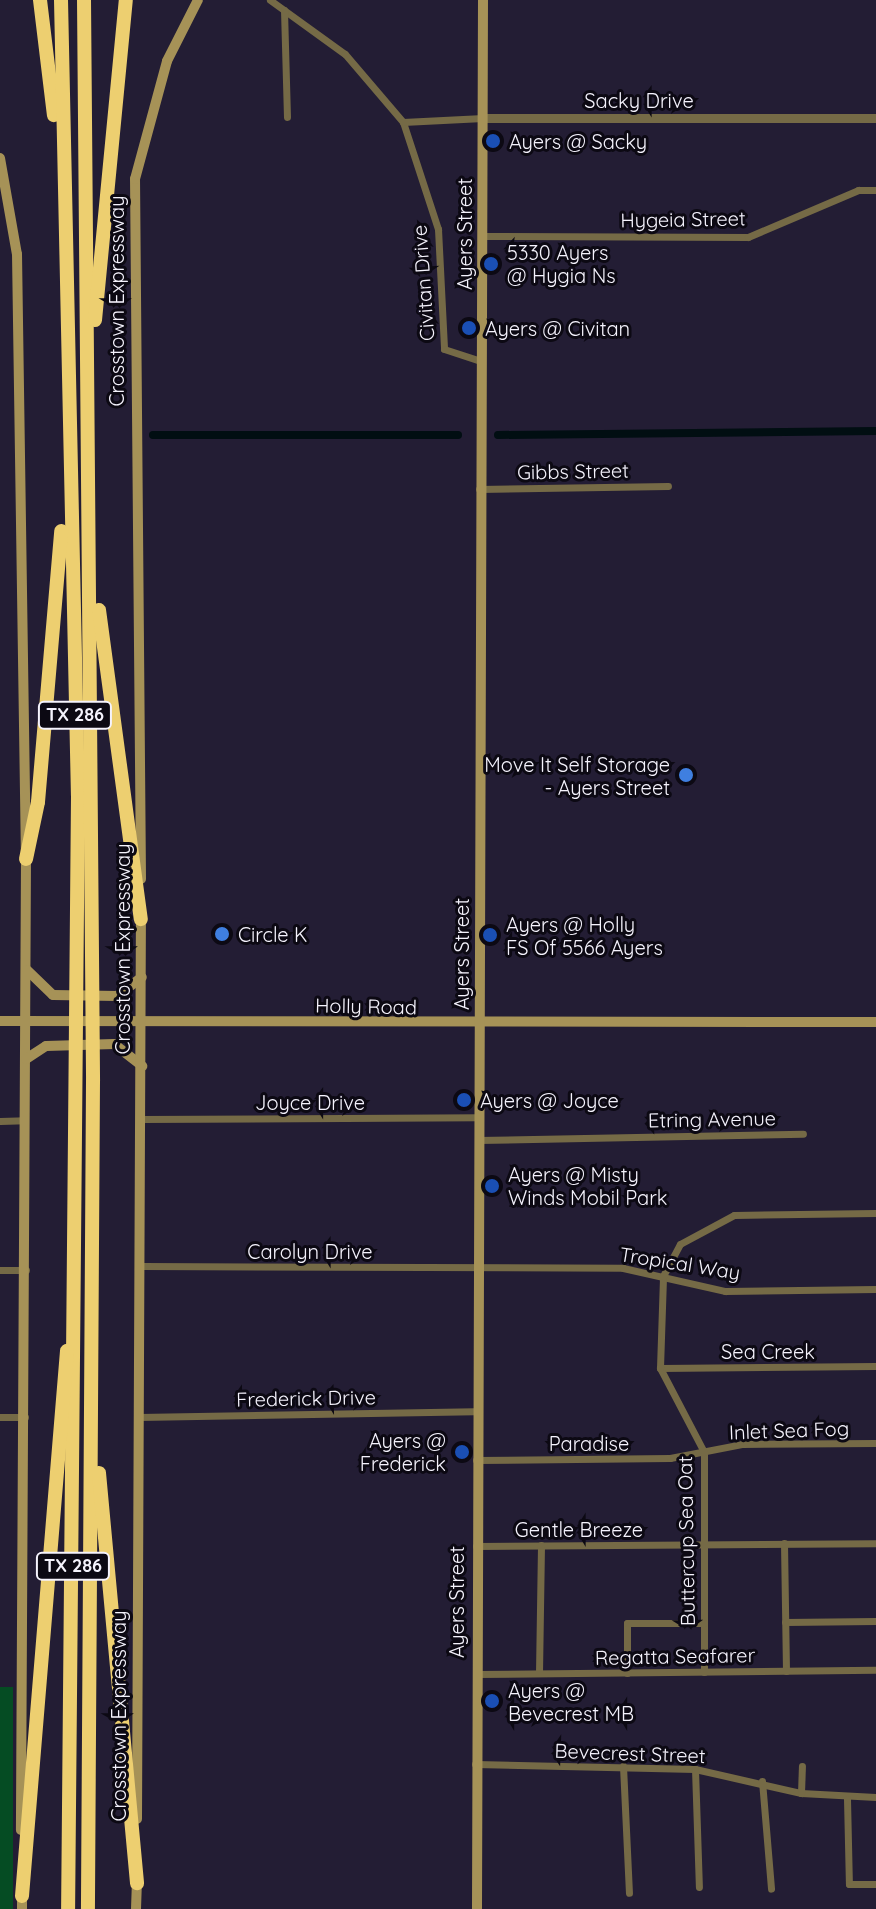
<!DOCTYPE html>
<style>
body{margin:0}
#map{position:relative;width:876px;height:1909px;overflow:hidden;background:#231d34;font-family:Quicksand,sans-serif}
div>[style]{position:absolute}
.green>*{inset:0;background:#054c23;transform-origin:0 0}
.canal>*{height:8px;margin:-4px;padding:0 4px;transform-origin:4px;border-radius:4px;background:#010e12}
.minor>*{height:7px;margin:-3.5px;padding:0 3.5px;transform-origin:3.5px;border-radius:3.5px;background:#756a46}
.tertiary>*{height:9px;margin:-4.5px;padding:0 4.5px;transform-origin:4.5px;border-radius:4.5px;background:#756a46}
.secondary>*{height:10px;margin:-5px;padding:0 5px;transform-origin:5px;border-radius:5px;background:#a69257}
.motorway>*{height:14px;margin:-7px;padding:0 7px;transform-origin:7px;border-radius:7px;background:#edcf70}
.dots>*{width:22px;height:22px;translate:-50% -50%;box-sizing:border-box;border:4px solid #0c0913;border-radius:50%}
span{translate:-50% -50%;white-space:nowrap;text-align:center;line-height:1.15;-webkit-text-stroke:6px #0c0913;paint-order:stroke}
.shield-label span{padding:2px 6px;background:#0c0913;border:2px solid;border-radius:6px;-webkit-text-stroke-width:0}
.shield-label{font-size:18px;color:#f5f3fd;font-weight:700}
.street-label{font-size:20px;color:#f5f3fd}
.poi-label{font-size:20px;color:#f5f3fd}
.left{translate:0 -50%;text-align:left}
.right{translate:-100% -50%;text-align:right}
</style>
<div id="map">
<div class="green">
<div style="left:0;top:1687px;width:13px;height:222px"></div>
</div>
<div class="canal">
<div style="left:153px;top:435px;width:305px"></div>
<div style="left:498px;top:435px;width:378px;rotate:-0.6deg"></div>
</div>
<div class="minor">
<div style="left:270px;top:0;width:92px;rotate:35.8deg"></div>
<div style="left:345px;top:54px;width:89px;rotate:49.5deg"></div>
<div style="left:403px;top:122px;width:113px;rotate:71.9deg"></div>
<div style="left:438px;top:229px;width:120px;rotate:87.1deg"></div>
<div style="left:444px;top:349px;width:39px;rotate:18deg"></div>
<div style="left:284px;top:10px;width:107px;rotate:88.4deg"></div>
<div style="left:403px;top:122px;width:80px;rotate:-2.9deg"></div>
<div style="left:483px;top:236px;width:265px;rotate:0.2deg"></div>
<div style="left:748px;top:237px;width:120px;rotate:-23.1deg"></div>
<div style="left:858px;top:190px;width:18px"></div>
<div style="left:479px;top:489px;width:189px;rotate:-0.9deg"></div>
<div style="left:141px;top:1119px;width:338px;rotate:-0.3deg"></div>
<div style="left:0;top:1121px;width:25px;rotate:-2deg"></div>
<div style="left:478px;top:1140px;width:325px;rotate:-1.1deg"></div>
<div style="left:142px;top:1266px;width:481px;rotate:0.2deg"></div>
<div style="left:623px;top:1268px;width:105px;rotate:12.7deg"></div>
<div style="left:725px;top:1291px;width:151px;rotate:-0.8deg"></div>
<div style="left:0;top:1270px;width:26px"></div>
<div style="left:660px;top:1368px;width:216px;rotate:-0.5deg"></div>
<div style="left:0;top:1417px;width:25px"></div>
<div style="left:139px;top:1417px;width:335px;rotate:-1deg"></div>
<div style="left:476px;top:1460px;width:194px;rotate:-0.6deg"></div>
<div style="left:670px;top:1458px;width:73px;rotate:-11deg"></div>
<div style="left:742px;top:1444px;width:134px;rotate:-0.4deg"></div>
<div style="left:784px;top:1543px;width:128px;rotate:89.1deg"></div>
<div style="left:476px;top:1546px;width:400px;rotate:-0.4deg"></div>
<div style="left:785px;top:1622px;width:91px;rotate:-0.6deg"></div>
<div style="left:704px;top:1672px;width:220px;rotate:-90deg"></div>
<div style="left:704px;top:1452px;width:95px;rotate:-117.6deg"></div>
<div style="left:660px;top:1368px;width:92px;rotate:-88.1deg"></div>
<div style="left:663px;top:1276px;width:36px;rotate:-62deg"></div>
<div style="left:680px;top:1244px;width:61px;rotate:-28.2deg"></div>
<div style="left:734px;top:1215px;width:142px;rotate:-0.8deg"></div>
<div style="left:539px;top:1673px;width:128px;rotate:-89.1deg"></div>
<div style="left:627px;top:1673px;width:50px;rotate:-90deg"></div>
<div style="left:627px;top:1623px;width:77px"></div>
<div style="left:477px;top:1674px;width:399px;rotate:-0.6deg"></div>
<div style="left:475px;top:1764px;width:220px;rotate:1.3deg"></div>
<div style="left:695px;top:1769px;width:109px;rotate:12.8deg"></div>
<div style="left:801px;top:1793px;width:75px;rotate:3.1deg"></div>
<div style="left:623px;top:1766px;width:127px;rotate:87.3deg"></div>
<div style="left:695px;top:1769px;width:118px;rotate:88.1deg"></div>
<div style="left:762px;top:1781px;width:108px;rotate:85.2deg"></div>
<div style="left:801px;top:1793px;width:27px;rotate:-88deg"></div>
<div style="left:847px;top:1799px;width:85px;rotate:88.7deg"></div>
<div style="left:849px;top:1884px;width:27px"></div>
</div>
<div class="tertiary">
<div style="left:483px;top:118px;width:393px"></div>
</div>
<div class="secondary">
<div style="left:0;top:158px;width:97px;rotate:80deg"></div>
<div style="left:17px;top:254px;width:605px;rotate:89.15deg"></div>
<div style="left:26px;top:859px;width:971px;rotate:90.3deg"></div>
<div style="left:141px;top:879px;width:700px;rotate:-90.49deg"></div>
<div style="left:135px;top:179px;width:122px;rotate:-74.8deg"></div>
<div style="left:167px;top:61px;width:68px;rotate:-63.1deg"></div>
<div style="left:27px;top:970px;width:36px;rotate:44deg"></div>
<div style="left:53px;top:995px;width:64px;rotate:0.9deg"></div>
<div style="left:117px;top:996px;width:31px;rotate:-37deg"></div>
<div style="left:0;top:1021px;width:876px;rotate:0.07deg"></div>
<div style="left:26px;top:1059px;width:24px;rotate:-33deg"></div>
<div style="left:46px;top:1046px;width:68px;rotate:-1.7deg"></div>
<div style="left:114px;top:1044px;width:36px;rotate:38deg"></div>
<div style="left:137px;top:1819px;width:904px;rotate:-89.75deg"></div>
<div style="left:22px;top:1909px;width:19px;rotate:-90deg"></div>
<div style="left:136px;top:1909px;width:30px;rotate:-88deg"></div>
<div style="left:477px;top:1909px;width:1909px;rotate:-89.82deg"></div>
</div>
<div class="motorway">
<div style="left:40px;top:0;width:116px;rotate:83.1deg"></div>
<div style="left:61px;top:0;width:796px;rotate:88.78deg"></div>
<div style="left:78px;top:796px;width:1113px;rotate:90.51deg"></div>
<div style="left:84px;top:0;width:1081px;rotate:89.52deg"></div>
<div style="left:93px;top:1081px;width:828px;rotate:90.35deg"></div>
<div style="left:95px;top:320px;width:321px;rotate:-84.5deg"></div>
<div style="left:99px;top:610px;width:312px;rotate:82.3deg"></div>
<div style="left:26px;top:859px;width:58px;rotate:-78.1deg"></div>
<div style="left:38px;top:802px;width:272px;rotate:-85.1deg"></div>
<div style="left:99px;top:1473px;width:412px;rotate:84.7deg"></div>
<div style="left:22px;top:1896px;width:547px;rotate:-85.28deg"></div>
</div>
<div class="dots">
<div style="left:493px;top:141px;background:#1a4fb4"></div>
<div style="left:491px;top:264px;background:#1a4fb4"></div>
<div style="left:469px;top:328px;background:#1a4fb4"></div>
<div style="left:686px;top:775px;background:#3f7fe0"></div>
<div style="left:222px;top:934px;background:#3f7fe0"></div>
<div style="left:490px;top:935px;background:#1a4fb4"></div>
<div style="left:464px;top:1100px;background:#1a4fb4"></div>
<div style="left:492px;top:1186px;background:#1a4fb4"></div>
<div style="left:462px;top:1452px;background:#1a4fb4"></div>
<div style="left:492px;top:1701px;background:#1a4fb4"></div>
</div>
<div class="shield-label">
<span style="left:75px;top:715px">TX 286</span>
<span style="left:73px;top:1566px">TX 286</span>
</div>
<div class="street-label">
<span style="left:639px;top:100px">Sacky Drive</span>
<span style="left:683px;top:219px;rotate:-1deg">Hygeia Street</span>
<span style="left:464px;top:234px;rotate:-90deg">Ayers Street</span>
<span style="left:423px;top:283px;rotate:-94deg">Civitan Drive</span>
<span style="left:116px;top:301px;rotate:-90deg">Crosstown Expressway</span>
<span style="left:573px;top:471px;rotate:-1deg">Gibbs Street</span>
<span style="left:122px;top:949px;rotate:-90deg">Crosstown Expressway</span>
<span style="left:461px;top:954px;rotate:-90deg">Ayers Street</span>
<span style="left:366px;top:1006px;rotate:1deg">Holly Road</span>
<span style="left:310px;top:1102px">Joyce Drive</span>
<span style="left:712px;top:1119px;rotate:-1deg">Etring Avenue</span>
<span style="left:310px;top:1251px">Carolyn Drive</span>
<span style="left:680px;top:1263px;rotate:9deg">Tropical Way</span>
<span style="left:768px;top:1351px">Sea Creek</span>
<span style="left:306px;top:1398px;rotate:-1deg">Frederick Drive</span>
<span style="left:789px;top:1430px;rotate:-2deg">Inlet Sea Fog</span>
<span style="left:589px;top:1443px">Paradise</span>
<span style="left:579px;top:1529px">Gentle Breeze</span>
<span style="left:686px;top:1541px;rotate:-91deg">Buttercup Sea Oat</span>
<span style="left:456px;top:1602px;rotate:-90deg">Ayers Street</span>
<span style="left:675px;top:1656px;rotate:-1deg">Regatta Seafarer</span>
<span style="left:118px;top:1716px;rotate:-90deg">Crosstown Expressway</span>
<span style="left:630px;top:1753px;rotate:2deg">Bevecrest Street</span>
</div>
<div class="poi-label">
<span class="left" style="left:509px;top:141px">Ayers @ Sacky</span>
<span class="left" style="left:507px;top:264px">5330 Ayers<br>@ Hygia Ns</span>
<span class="left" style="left:485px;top:328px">Ayers @ Civitan</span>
<span class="right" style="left:670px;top:776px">Move It Self Storage<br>- Ayers Street</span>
<span class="left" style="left:506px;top:936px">Ayers @ Holly<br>FS Of 5566 Ayers</span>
<span class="left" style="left:238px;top:934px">Circle K</span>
<span class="left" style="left:480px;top:1100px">Ayers @ Joyce</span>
<span class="left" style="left:508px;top:1186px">Ayers @ Misty<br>Winds Mobil Park</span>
<span class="right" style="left:446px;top:1452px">Ayers @<br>Frederick</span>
<span class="left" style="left:508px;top:1702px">Ayers @<br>Bevecrest MB</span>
</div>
</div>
